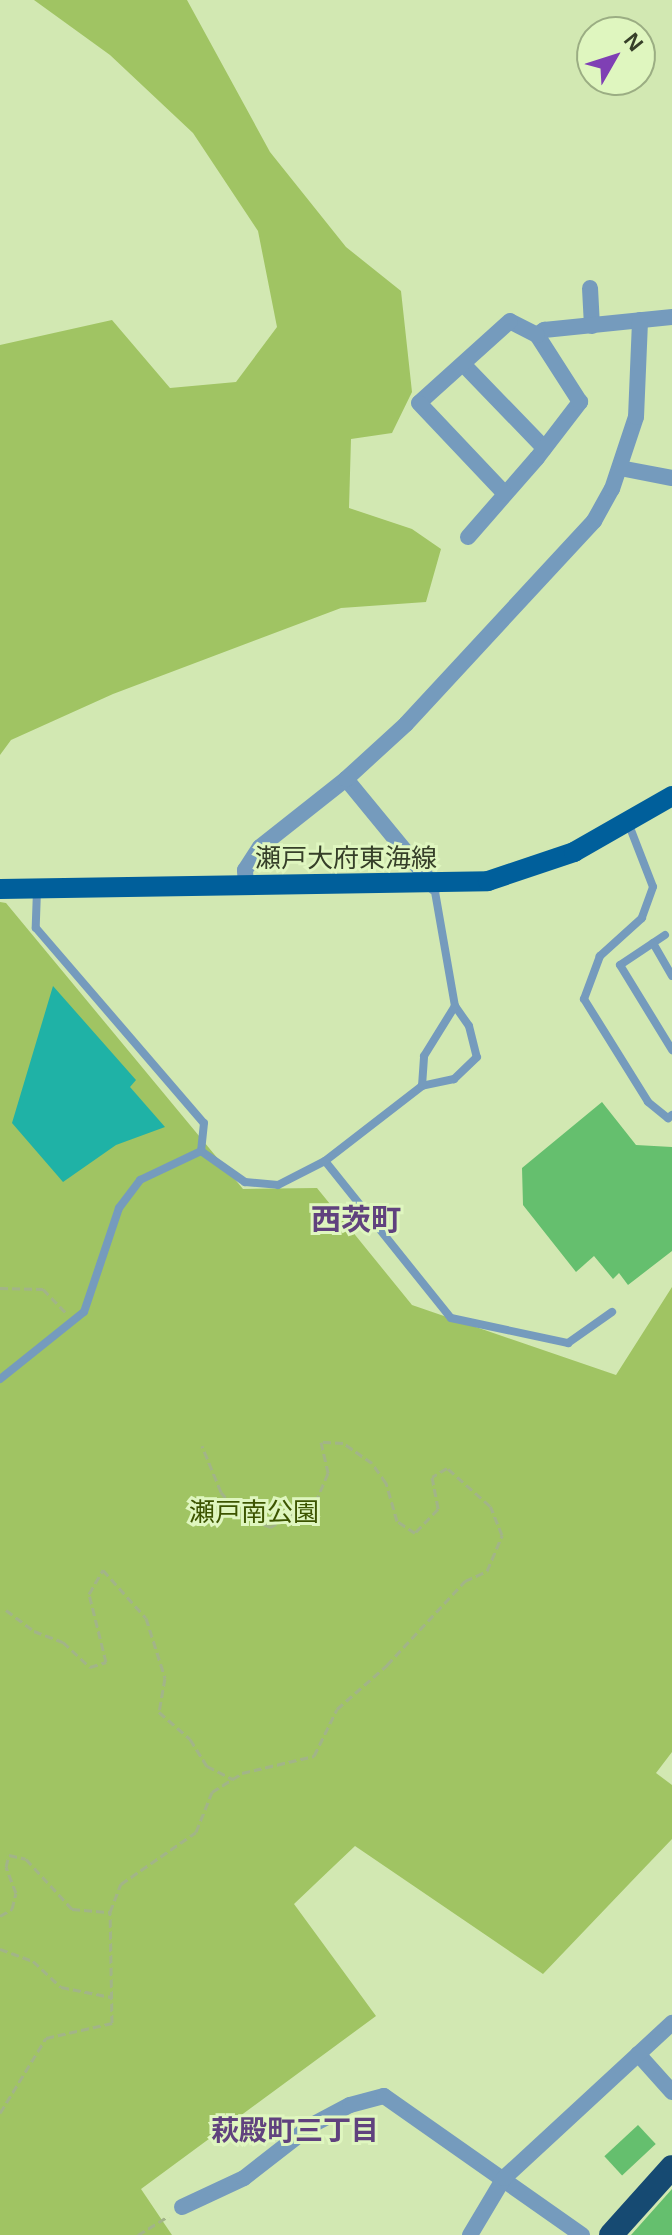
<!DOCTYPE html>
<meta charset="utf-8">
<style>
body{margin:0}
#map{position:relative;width:672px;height:2235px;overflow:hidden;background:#d2e8b2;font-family:Helvetica,"Noto Sans JP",sans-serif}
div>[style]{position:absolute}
.green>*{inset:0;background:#a0c463}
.water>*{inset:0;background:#1fb2a6}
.building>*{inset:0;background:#65bf6e;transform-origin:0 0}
.path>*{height:3px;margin-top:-1.5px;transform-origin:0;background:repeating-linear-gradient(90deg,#a2b488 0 8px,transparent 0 12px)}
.lane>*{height:8px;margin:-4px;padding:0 4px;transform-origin:4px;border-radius:4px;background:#759bbd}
.street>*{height:16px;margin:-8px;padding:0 8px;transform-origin:8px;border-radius:8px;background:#759bbd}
.primary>*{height:20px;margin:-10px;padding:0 10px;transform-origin:10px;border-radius:10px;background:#005f9b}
.highway>*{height:24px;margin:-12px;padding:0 12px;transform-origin:12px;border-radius:12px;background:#164a72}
span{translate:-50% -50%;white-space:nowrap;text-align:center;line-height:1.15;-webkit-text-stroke:6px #dff6bf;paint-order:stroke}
.street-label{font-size:26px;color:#363f29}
.park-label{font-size:26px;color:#3c5400}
.neighbourhood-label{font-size:28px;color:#60427e;font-weight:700}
.quarter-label{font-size:30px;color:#60427e;font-weight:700}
.north{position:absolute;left:576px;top:16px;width:80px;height:80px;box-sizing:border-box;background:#dff6bf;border:2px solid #9bad83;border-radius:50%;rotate:51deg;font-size:22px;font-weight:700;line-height:32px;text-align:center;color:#363f29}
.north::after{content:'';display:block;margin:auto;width:28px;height:36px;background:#7f3fb4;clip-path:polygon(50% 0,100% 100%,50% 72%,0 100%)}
</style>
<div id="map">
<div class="green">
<div style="clip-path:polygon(34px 0,187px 0,270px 152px,346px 247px,401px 291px,412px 392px,392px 433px,351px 439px,349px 508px,412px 529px,441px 549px,426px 602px,341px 608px,113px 694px,11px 740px,0 755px,0 345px,112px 320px,170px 388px,236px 382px,277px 327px,258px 231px,193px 133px,110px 55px)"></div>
<div style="clip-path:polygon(0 902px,6px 903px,243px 1189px,317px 1188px,412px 1305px,616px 1375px,672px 1287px,672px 1752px,656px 1773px,672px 1785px,672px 1839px,543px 1974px,355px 1846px,294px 1904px,376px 2016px,141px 2189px,172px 2235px,0 2235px)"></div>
</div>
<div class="water">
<div style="clip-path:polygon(53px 986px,136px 1080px,130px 1087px,165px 1127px,116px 1145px,63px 1182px,12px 1123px)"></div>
</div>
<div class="building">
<div style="clip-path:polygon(602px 1102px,636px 1145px,672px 1147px,672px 1251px,628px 1285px,619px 1273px,613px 1279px,594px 1256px,576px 1272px,523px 1205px,522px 1168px)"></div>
<div style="left:638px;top:2125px;width:26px;height:46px;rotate:47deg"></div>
<div style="clip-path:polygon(672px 2189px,672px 2235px,631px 2235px)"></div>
</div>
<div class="path">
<div style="left:0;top:1288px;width:43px;rotate:1.3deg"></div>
<div style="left:43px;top:1289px;width:33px;rotate:46deg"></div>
<div style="left:6px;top:1610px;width:35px;rotate:37deg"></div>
<div style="left:34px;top:1631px;width:31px;rotate:21deg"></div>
<div style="left:63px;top:1642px;width:37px;rotate:43deg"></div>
<div style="left:90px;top:1667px;width:17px;rotate:-17deg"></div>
<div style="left:106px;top:1662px;width:70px;rotate:-104deg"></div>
<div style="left:89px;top:1594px;width:28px;rotate:-60deg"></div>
<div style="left:103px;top:1570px;width:64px;rotate:48.1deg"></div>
<div style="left:146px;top:1618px;width:63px;rotate:72.4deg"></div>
<div style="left:165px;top:1678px;width:35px;rotate:100deg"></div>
<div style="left:159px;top:1712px;width:41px;rotate:41.1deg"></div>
<div style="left:190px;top:1739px;width:32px;rotate:58deg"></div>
<div style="left:207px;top:1766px;width:29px;rotate:27deg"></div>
<div style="left:0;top:1916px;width:14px;rotate:-30deg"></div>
<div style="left:12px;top:1909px;width:16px;rotate:-76deg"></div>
<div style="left:16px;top:1893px;width:28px;rotate:-111deg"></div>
<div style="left:6px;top:1867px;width:12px;rotate:-76deg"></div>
<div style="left:9px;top:1855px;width:17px;rotate:13deg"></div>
<div style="left:26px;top:1859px;width:68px;rotate:47.4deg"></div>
<div style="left:72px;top:1909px;width:38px;rotate:5deg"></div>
<div style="left:0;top:1949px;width:35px;rotate:20deg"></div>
<div style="left:33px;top:1961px;width:38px;rotate:43deg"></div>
<div style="left:61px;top:1987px;width:51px;rotate:11.3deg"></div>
<div style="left:0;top:2113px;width:88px;rotate:-58.5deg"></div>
<div style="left:46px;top:2038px;width:68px;rotate:-12.8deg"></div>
<div style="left:112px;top:2023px;width:111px;rotate:-91deg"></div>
<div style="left:110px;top:1912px;width:30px;rotate:-69deg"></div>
<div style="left:121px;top:1884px;width:91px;rotate:-34.7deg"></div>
<div style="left:196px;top:1832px;width:43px;rotate:-68.2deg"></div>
<div style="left:212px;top:1792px;width:36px;rotate:-32deg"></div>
<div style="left:242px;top:1773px;width:74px;rotate:-13.3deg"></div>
<div style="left:314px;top:1756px;width:52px;rotate:-63.9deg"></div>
<div style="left:337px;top:1709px;width:67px;rotate:-41.3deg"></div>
<div style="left:387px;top:1665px;width:115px;rotate:-47.1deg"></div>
<div style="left:465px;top:1581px;width:24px;rotate:-24deg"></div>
<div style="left:487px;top:1571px;width:39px;rotate:-67deg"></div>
<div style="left:502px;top:1535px;width:31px;rotate:-112deg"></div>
<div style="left:490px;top:1506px;width:57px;rotate:-138.5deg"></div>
<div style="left:447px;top:1468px;width:17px;rotate:149deg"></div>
<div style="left:432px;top:1477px;width:33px;rotate:79deg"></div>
<div style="left:438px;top:1509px;width:33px;rotate:134deg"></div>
<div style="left:415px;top:1533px;width:22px;rotate:-146deg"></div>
<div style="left:397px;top:1521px;width:40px;rotate:-106deg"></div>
<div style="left:386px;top:1483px;width:24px;rotate:-125deg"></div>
<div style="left:372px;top:1463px;width:35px;rotate:-145deg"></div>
<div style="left:343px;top:1443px;width:22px;rotate:-177deg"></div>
<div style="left:321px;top:1442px;width:32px;rotate:77deg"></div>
<div style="left:328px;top:1473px;width:28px;rotate:113deg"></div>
<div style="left:317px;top:1499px;width:54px;rotate:148.7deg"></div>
<div style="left:271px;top:1527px;width:32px;rotate:-160deg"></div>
<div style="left:241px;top:1516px;width:31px;rotate:-130deg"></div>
<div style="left:221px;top:1492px;width:50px;rotate:-112.4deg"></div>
<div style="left:138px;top:2235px;width:36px;rotate:-32deg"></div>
</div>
<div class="lane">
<div style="left:629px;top:825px;width:66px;rotate:68.8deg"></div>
<div style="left:653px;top:887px;width:33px;rotate:110deg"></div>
<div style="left:642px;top:918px;width:57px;rotate:137.9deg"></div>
<div style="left:600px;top:956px;width:46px;rotate:110.4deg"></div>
<div style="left:584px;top:999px;width:121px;rotate:58.1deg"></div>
<div style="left:648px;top:1102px;width:26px;rotate:39deg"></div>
<div style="left:668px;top:1118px;width:5px;rotate:-37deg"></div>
<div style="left:434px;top:886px;width:122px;rotate:80.1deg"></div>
<div style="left:455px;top:1006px;width:24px;rotate:55deg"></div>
<div style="left:469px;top:1026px;width:32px;rotate:76deg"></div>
<div style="left:477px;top:1057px;width:32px;rotate:136deg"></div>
<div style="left:454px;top:1079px;width:33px;rotate:168deg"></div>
<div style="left:422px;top:1086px;width:123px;rotate:142.3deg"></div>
<div style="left:325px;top:1161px;width:201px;rotate:51.3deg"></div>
<div style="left:451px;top:1318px;width:120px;rotate:12.1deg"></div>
<div style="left:568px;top:1343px;width:54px;rotate:-35.2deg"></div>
<div style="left:37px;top:890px;width:38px;rotate:92deg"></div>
<div style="left:36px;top:928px;width:257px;rotate:49.3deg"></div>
<div style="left:204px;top:1123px;width:28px;rotate:96deg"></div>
<div style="left:665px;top:935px;width:54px;rotate:146.3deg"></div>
<div style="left:620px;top:965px;width:100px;rotate:58.5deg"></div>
<div style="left:653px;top:943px;width:38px;rotate:60deg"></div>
<div style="left:422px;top:1086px;width:30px;rotate:-86deg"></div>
<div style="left:424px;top:1056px;width:59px;rotate:-58.2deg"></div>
<div style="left:201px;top:1151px;width:54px;rotate:35.2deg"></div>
<div style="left:245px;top:1182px;width:33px;rotate:5deg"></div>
<div style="left:278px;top:1185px;width:53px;rotate:-27.1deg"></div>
<div style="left:0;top:1379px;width:107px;rotate:-38.6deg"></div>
<div style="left:84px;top:1312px;width:110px;rotate:-71.4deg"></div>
<div style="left:119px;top:1208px;width:35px;rotate:-53deg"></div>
<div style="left:140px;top:1180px;width:68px;rotate:-25.4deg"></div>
</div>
<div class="street">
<div style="left:590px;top:288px;width:38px;rotate:87deg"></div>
<div style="left:537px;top:335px;width:9px;rotate:-36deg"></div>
<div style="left:544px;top:330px;width:129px;rotate:-5.8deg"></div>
<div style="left:463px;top:364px;width:117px;rotate:46deg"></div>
<div style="left:620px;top:468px;width:53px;rotate:10.9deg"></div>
<div style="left:468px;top:537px;width:105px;rotate:-48.9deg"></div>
<div style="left:537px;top:458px;width:71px;rotate:-52.5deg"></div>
<div style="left:580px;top:402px;width:80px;rotate:-122.7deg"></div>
<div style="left:537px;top:335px;width:30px;rotate:-153deg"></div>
<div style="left:510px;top:321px;width:122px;rotate:138deg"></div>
<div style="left:419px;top:403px;width:125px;rotate:46.6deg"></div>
<div style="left:346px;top:779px;width:139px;rotate:50.6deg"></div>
<div style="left:246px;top:885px;width:15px;rotate:-94deg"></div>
<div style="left:245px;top:870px;width:27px;rotate:-57deg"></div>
<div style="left:260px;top:847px;width:110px;rotate:-38.3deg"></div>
<div style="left:346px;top:779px;width:81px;rotate:-42.5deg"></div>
<div style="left:406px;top:724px;width:277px;rotate:-47.2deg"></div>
<div style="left:594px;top:521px;width:37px;rotate:-61deg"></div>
<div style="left:612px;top:489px;width:76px;rotate:-71.6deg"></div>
<div style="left:636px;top:417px;width:97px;rotate:-87.6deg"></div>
<div style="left:638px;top:2054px;width:51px;rotate:48.2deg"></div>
<div style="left:182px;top:2207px;width:68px;rotate:-25.1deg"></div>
<div style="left:244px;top:2178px;width:86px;rotate:-37.9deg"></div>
<div style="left:312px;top:2125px;width:43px;rotate:-27.8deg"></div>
<div style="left:350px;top:2105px;width:35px;rotate:-15deg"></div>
<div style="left:384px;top:2096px;width:242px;rotate:35.1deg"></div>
<div style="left:470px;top:2235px;width:66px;rotate:-59.2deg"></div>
<div style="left:504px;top:2178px;width:229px;rotate:-42.7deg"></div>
</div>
<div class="primary">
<div style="left:0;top:889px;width:488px;rotate:-0.9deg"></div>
<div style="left:488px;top:881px;width:91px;rotate:-18.6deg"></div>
<div style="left:574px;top:852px;width:113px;rotate:-29.7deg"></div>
</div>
<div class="highway">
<div style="left:611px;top:2235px;width:91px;rotate:-48.1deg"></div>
</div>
<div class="street-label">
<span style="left:346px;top:859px">瀬戸大府東海線</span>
</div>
<div class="park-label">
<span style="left:254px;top:1513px">瀬戸南公園</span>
</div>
<div class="neighbourhood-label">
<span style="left:295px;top:2131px">萩殿町三丁目</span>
</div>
<div class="quarter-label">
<span style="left:356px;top:1220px">西茨町</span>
</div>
<div class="north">N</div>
</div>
